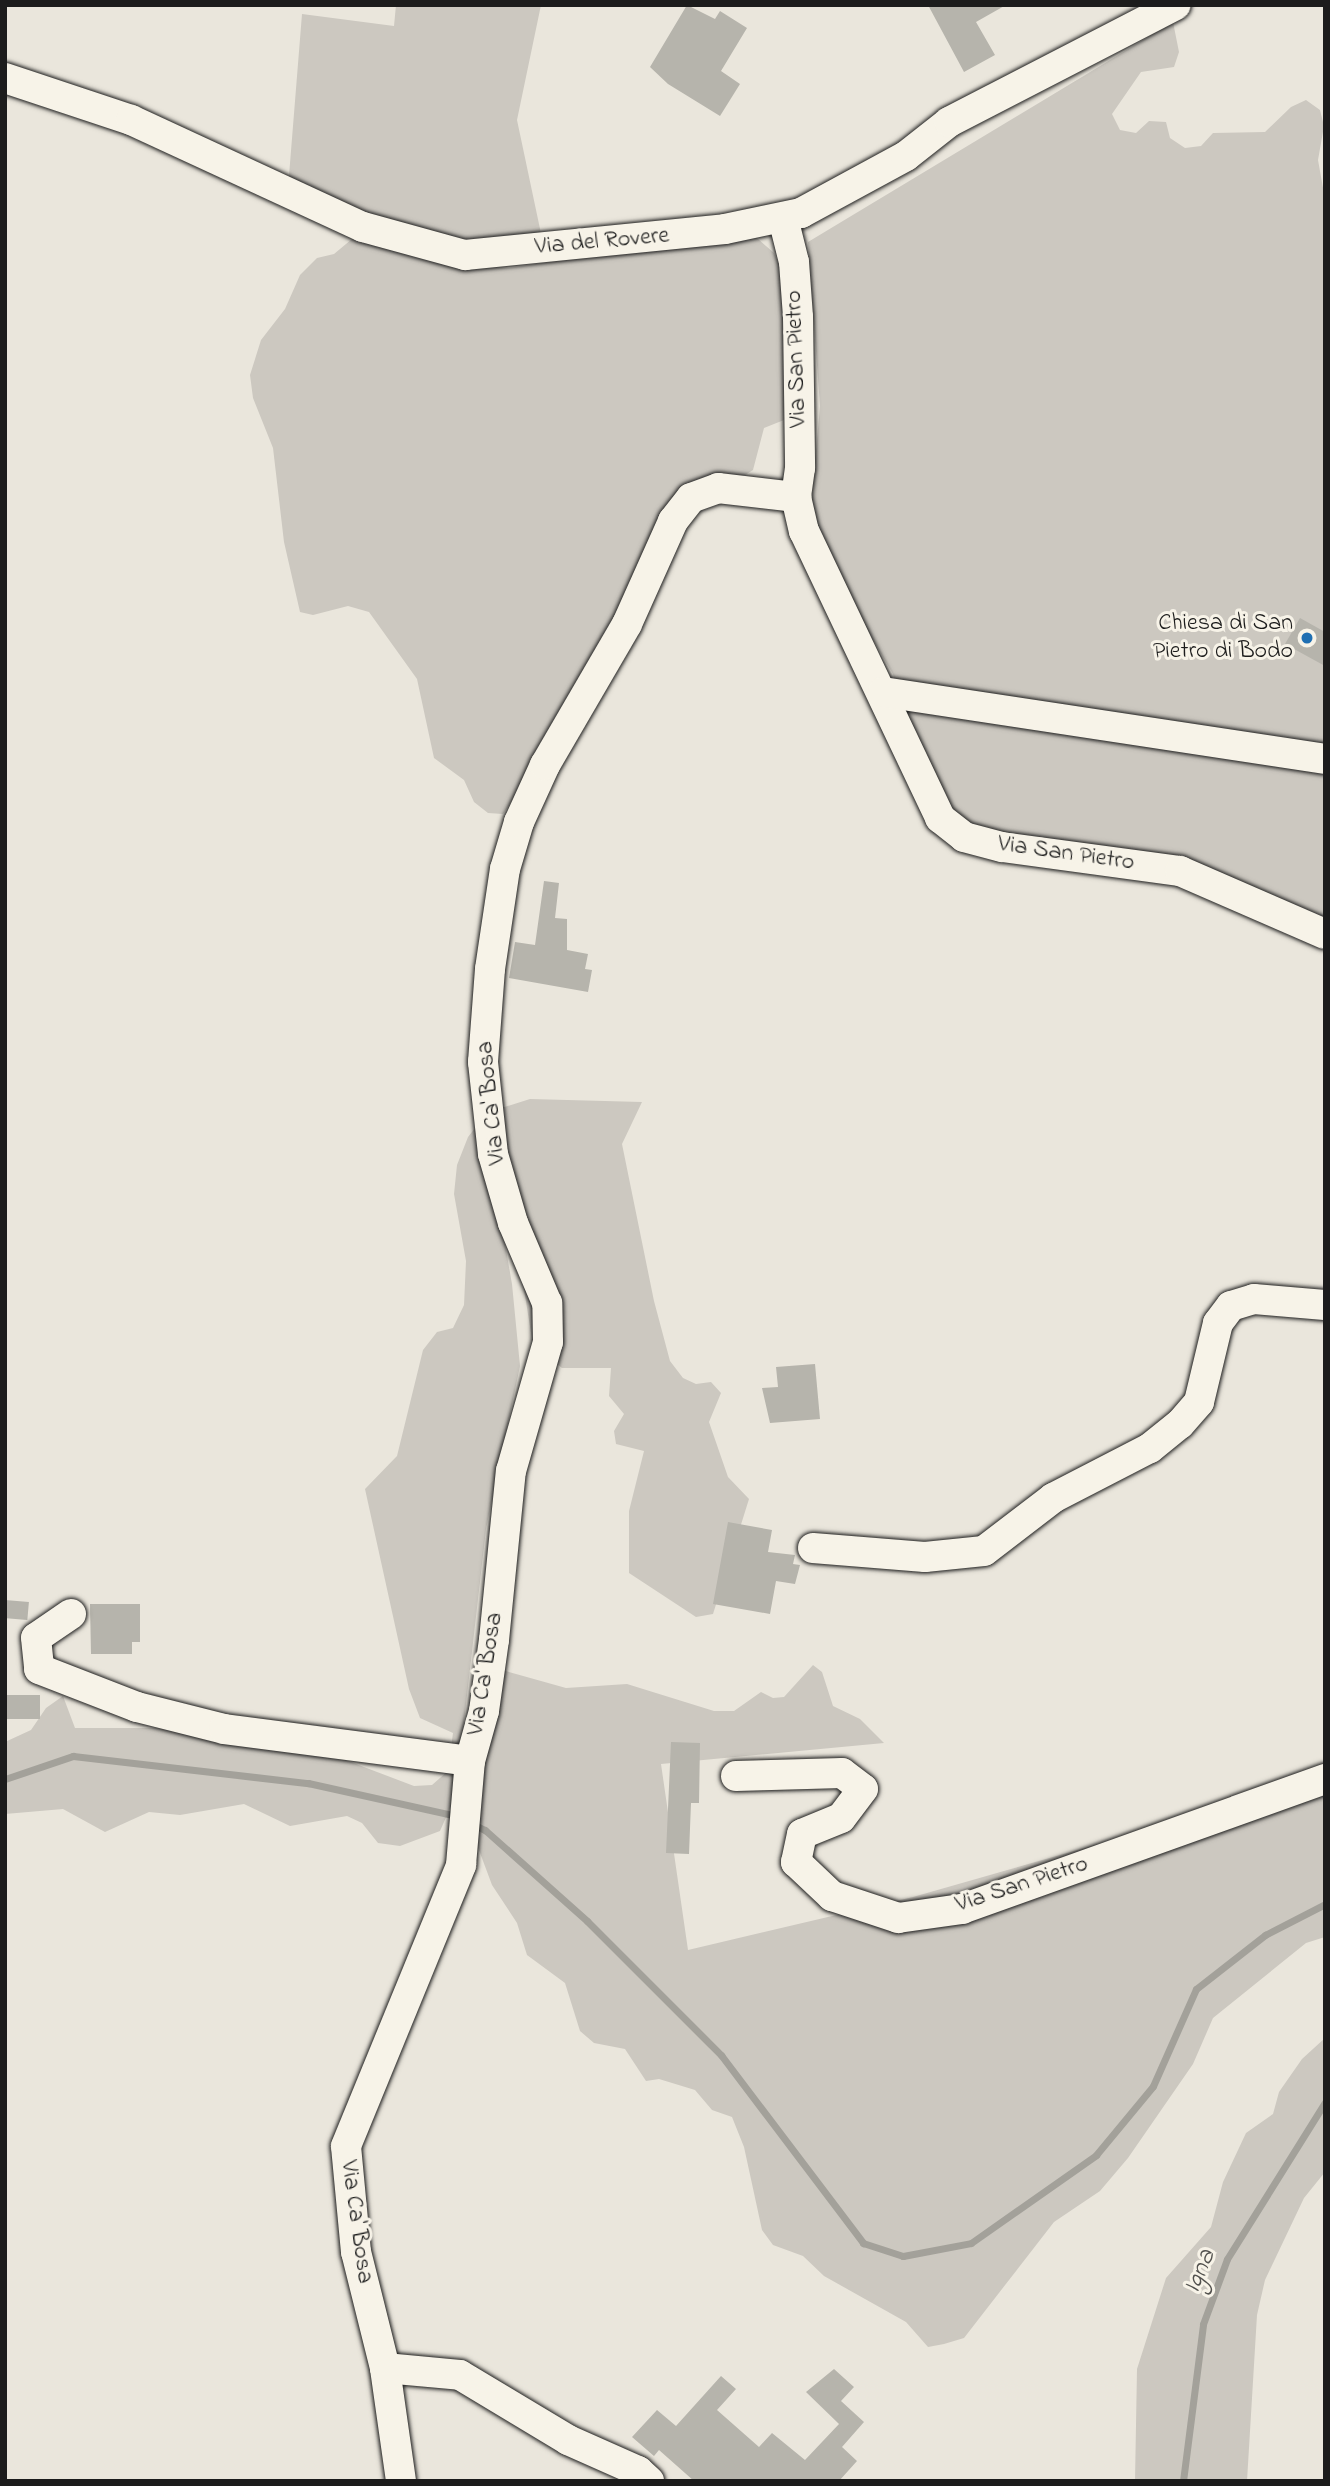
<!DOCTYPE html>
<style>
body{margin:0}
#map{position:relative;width:1330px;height:2486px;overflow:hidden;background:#eae6dc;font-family:"Indie Flower",sans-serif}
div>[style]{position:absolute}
.green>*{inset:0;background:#ccc8c0}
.stream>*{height:7px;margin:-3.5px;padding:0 3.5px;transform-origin:3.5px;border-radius:3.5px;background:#a3a19a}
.building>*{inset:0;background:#b6b4ac;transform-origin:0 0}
.roads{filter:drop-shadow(0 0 2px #1c1c1c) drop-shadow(0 0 2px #1c1c1c)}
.minor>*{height:30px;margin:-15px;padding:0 15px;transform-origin:15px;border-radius:15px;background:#f7f3e8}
.dots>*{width:19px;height:19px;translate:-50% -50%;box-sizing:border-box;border:4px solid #f7f3e8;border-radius:50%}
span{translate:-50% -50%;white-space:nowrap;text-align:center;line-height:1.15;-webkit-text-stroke:6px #f7f3e8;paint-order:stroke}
.street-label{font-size:24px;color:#1c1c1c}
.poi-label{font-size:24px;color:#1c1c1c}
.right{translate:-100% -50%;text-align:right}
.water-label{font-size:26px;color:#52514e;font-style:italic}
.frame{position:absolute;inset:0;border:7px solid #1c1c1c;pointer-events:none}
</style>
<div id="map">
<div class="green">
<i style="clip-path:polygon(396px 5px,541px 5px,517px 120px,543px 243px,441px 243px,288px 188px,302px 14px,394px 26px)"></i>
<i style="clip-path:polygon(1173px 22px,1179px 52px,1174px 67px,1141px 72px,1112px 114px,1120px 130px,1136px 133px,1149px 121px,1166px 122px,1170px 138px,1185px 148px,1201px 146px,1213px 133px,1265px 132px,1291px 107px,1306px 100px,1320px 110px,1324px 126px,1318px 160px,1325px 199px,1325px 930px,1171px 862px,984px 839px,936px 797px,901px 710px,893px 674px,847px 596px,811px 509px,820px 406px,808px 242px)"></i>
<i style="clip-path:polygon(750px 232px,774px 253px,788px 285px,799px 414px,764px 428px,753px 470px,737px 480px,711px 485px,635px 596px,526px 781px,503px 814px,488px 813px,474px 802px,464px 780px,434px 758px,417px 679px,369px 612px,348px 606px,313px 615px,300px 612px,284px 542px,273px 448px,253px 398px,250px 375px,261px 340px,285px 309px,300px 275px,317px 258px,334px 254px,352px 239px,438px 263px,509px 268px)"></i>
<i style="clip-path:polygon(530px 1099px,642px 1102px,622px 1144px,654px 1301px,670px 1361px,683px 1378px,696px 1384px,711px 1382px,721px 1393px,709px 1422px,728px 1477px,749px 1499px,713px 1614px,696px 1617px,629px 1573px,629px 1511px,644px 1451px,616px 1444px,614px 1431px,624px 1414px,609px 1396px,611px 1368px,562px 1368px,533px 1345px,495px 1110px)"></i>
<i style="clip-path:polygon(483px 1118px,512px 1284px,520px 1366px,486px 1529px,454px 1809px,451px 1806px,440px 1831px,400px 1846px,378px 1843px,362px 1823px,347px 1816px,290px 1826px,244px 1804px,180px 1815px,149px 1812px,105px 1832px,63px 1809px,5px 1814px,5px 1742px,31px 1730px,46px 1708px,63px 1696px,75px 1728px,156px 1728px,335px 1756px,414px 1786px,432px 1785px,448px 1771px,453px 1733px,420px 1718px,409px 1689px,365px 1489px,397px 1456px,423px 1350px,437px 1332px,453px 1328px,464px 1305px,466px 1261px,454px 1194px,457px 1165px,468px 1137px)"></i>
<i style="clip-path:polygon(813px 1665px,822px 1672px,833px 1706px,860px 1719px,884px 1743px,661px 1764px,688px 1950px,913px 1897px,1102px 1843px,1142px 1851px,1325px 1786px,1325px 1937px,1306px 1943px,1213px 2018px,1193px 2064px,1128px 2158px,1100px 2191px,1054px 2222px,964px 2338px,944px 2344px,928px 2347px,906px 2322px,824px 2276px,803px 2256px,773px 2245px,762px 2230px,744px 2147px,732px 2117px,712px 2110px,695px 2090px,659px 2079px,646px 2081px,625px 2049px,594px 2043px,580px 2031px,565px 1983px,527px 1955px,517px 1923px,492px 1885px,473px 1834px,495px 1668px,566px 1688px,627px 1684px,714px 1711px,734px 1711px,761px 1692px,773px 1698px,784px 1697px)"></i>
<i style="clip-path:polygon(1325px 2038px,1325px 2172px,1304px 2198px,1265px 2280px,1257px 2315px,1247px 2481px,1135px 2481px,1137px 2369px,1166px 2278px,1211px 2227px,1223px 2182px,1246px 2133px,1273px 2114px,1279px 2092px,1302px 2059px)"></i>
</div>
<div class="stream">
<i style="left:5px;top:1779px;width:72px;rotate:-18.7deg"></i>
<i style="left:73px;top:1756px;width:237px;rotate:6.6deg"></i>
<i style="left:308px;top:1783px;width:153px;rotate:12.5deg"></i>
<i style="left:471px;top:1823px;width:16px;rotate:27deg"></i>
<i style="left:485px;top:1830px;width:137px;rotate:41.7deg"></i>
<i style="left:587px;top:1921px;width:190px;rotate:45deg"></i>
<i style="left:721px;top:2055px;width:236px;rotate:52.9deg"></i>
<i style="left:863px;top:2243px;width:42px;rotate:18deg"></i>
<i style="left:903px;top:2256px;width:69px;rotate:-10.8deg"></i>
<i style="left:971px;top:2243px;width:153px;rotate:-35.1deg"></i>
<i style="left:1096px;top:2155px;width:89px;rotate:-50.4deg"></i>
<i style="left:1153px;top:2086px;width:106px;rotate:-66.1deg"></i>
<i style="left:1196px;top:1989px;width:88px;rotate:-38deg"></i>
<i style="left:1265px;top:1935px;width:68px;rotate:-27.3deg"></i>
<i style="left:1183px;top:2481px;width:158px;rotate:-82.7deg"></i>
<i style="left:1203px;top:2324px;width:69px;rotate:-69.7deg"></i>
<i style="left:1227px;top:2259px;width:185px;rotate:-58deg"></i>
</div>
<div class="building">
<i style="clip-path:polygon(687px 5px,715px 19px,720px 11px,747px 28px,721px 71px,740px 84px,720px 116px,668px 84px,650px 67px)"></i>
<i style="clip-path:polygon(928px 5px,1006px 5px,976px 22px,995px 55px,964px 72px)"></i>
<i style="clip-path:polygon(1300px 618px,1325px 632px,1325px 666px,1285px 644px)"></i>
<i style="clip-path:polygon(544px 881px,559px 883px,555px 918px,567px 919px,567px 950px,588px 954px,585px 969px,592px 970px,588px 992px,509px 978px,515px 942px,535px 945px)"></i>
<i style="clip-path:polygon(815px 1364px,820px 1419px,770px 1423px,762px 1388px,778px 1387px,776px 1367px)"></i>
<i style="clip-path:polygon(728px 1522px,772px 1530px,768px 1552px,795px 1555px,793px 1564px,800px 1565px,795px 1584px,776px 1581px,770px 1614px,713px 1604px)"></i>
<i style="left:5px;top:1600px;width:24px;height:18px;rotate:5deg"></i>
<i style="clip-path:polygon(90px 1604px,140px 1604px,140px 1642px,132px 1642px,132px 1654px,91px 1654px)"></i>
<i style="left:40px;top:1695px;width:24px;height:35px;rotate:90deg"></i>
<i style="clip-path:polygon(671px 1742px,700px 1743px,699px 1803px,691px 1803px,689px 1854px,666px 1853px)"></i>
<i style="clip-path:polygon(834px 2369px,854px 2387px,841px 2401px,864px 2422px,842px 2447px,857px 2461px,839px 2481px,694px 2481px,659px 2450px,654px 2456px,632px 2437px,657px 2410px,676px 2426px,721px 2376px,736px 2389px,717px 2410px,759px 2447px,772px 2433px,805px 2460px,839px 2424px,806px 2392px)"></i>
</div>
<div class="roads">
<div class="minor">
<i style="left:5px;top:78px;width:133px;rotate:18.4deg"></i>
<i style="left:131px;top:120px;width:255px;rotate:24.8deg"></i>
<i style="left:363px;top:227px;width:106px;rotate:15.4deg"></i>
<i style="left:465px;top:255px;width:261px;rotate:-5.7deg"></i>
<i style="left:725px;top:229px;width:78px;rotate:-11.9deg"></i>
<i style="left:801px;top:213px;width:119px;rotate:-28.5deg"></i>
<i style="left:906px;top:156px;width:55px;rotate:-38.3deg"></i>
<i style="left:949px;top:122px;width:255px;rotate:-27.3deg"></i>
<i style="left:783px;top:218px;width:45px;rotate:76deg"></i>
<i style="left:794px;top:262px;width:55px;rotate:85.8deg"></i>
<i style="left:798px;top:317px;width:151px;rotate:89.2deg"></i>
<i style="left:800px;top:468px;width:29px;rotate:98deg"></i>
<i style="left:796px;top:497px;width:35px;rotate:77deg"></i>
<i style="left:804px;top:531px;width:318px;rotate:64.6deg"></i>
<i style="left:940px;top:818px;width:31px;rotate:38deg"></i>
<i style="left:964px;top:837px;width:39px;rotate:15deg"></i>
<i style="left:1002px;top:847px;width:180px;rotate:7.7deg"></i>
<i style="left:1180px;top:871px;width:158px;rotate:23.5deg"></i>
<i style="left:883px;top:692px;width:447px;rotate:8.6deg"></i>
<i style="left:813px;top:1548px;width:112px;rotate:4.6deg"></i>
<i style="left:925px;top:1557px;width:59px;rotate:-5.8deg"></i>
<i style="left:984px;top:1551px;width:87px;rotate:-37.5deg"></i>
<i style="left:1053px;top:1498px;width:109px;rotate:-27.3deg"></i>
<i style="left:1150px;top:1448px;width:38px;rotate:-39deg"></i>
<i style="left:1180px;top:1424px;width:29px;rotate:-49deg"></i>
<i style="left:1199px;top:1402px;width:81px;rotate:-76.5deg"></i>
<i style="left:1218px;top:1323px;width:21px;rotate:-53deg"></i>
<i style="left:1231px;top:1306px;width:24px;rotate:-17deg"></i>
<i style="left:1254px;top:1299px;width:71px;rotate:4.8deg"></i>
<i style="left:71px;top:1614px;width:42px;rotate:145.6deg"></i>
<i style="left:36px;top:1638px;width:31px;rotate:84deg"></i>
<i style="left:39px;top:1669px;width:105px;rotate:21.2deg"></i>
<i style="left:137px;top:1707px;width:90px;rotate:14.2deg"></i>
<i style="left:224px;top:1729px;width:248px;rotate:7.4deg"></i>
<i style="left:736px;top:1776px;width:106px;rotate:-1.6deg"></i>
<i style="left:842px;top:1773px;width:26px;rotate:37deg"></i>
<i style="left:863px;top:1789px;width:36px;rotate:127deg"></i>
<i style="left:841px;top:1818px;width:42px;rotate:157.7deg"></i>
<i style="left:802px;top:1834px;width:29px;rotate:102deg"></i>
<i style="left:796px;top:1862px;width:50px;rotate:43.4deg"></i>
<i style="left:832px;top:1896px;width:70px;rotate:18.4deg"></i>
<i style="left:898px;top:1918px;width:65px;rotate:-8deg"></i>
<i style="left:962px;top:1909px;width:386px;rotate:-19.7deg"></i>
<i style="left:385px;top:2368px;width:75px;rotate:5.3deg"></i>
<i style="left:460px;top:2375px;width:126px;rotate:31deg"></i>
<i style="left:568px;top:2440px;width:77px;rotate:23.9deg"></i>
<i style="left:638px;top:2471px;width:15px;rotate:42deg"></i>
<i style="left:401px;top:2481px;width:114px;rotate:-98.1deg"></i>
<i style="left:385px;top:2368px;width:120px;rotate:-104deg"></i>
<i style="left:356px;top:2252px;width:106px;rotate:-95.4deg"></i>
<i style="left:346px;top:2146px;width:304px;rotate:-67.7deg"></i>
<i style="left:461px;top:1865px;width:104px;rotate:-85.1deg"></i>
<i style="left:470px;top:1761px;width:52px;rotate:-74.4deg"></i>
<i style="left:484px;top:1711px;width:72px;rotate:-82deg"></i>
<i style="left:494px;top:1640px;width:170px;rotate:-84.3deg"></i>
<i style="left:511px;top:1471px;width:134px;rotate:-74deg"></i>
<i style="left:548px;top:1342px;width:39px;rotate:-91deg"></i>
<i style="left:547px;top:1303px;width:87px;rotate:-113deg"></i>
<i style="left:513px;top:1223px;width:72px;rotate:-106.2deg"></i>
<i style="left:493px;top:1154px;width:93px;rotate:-96.2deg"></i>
<i style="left:483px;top:1062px;width:93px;rotate:-85.7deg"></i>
<i style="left:490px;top:969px;width:101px;rotate:-81.5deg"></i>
<i style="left:505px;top:869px;width:49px;rotate:-73.4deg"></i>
<i style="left:519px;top:822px;width:63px;rotate:-65.5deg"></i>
<i style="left:545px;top:765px;width:163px;rotate:-59.8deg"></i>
<i style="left:627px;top:624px;width:113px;rotate:-65.9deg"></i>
<i style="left:673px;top:521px;width:29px;rotate:-52deg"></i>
<i style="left:691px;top:498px;width:29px;rotate:-20deg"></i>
<i style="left:718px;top:488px;width:79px;rotate:6.6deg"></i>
</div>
</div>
<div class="dots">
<i style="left:1307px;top:638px;background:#1f6fb2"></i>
</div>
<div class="street-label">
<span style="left:602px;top:242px;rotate:-5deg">Via del Rovere</span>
<span style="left:797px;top:359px;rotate:-92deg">Via San Pietro</span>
<span style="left:1066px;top:854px;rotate:8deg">Via San Pietro</span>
<span style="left:492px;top:1103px;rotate:-96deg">Via Ca' Bosa</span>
<span style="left:486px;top:1674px;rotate:-81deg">Via Ca' Bosa</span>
<span style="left:1022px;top:1885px;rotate:-18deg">Via San Pietro</span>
<span style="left:356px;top:2222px;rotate:82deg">Via Ca' Bosa</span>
</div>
<div class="poi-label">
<span class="right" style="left:1293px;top:638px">Chiesa di San<br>Pietro di Bodo</span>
</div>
<div class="water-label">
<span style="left:1201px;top:2272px;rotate:-67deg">Igna</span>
</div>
<div class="frame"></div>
</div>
